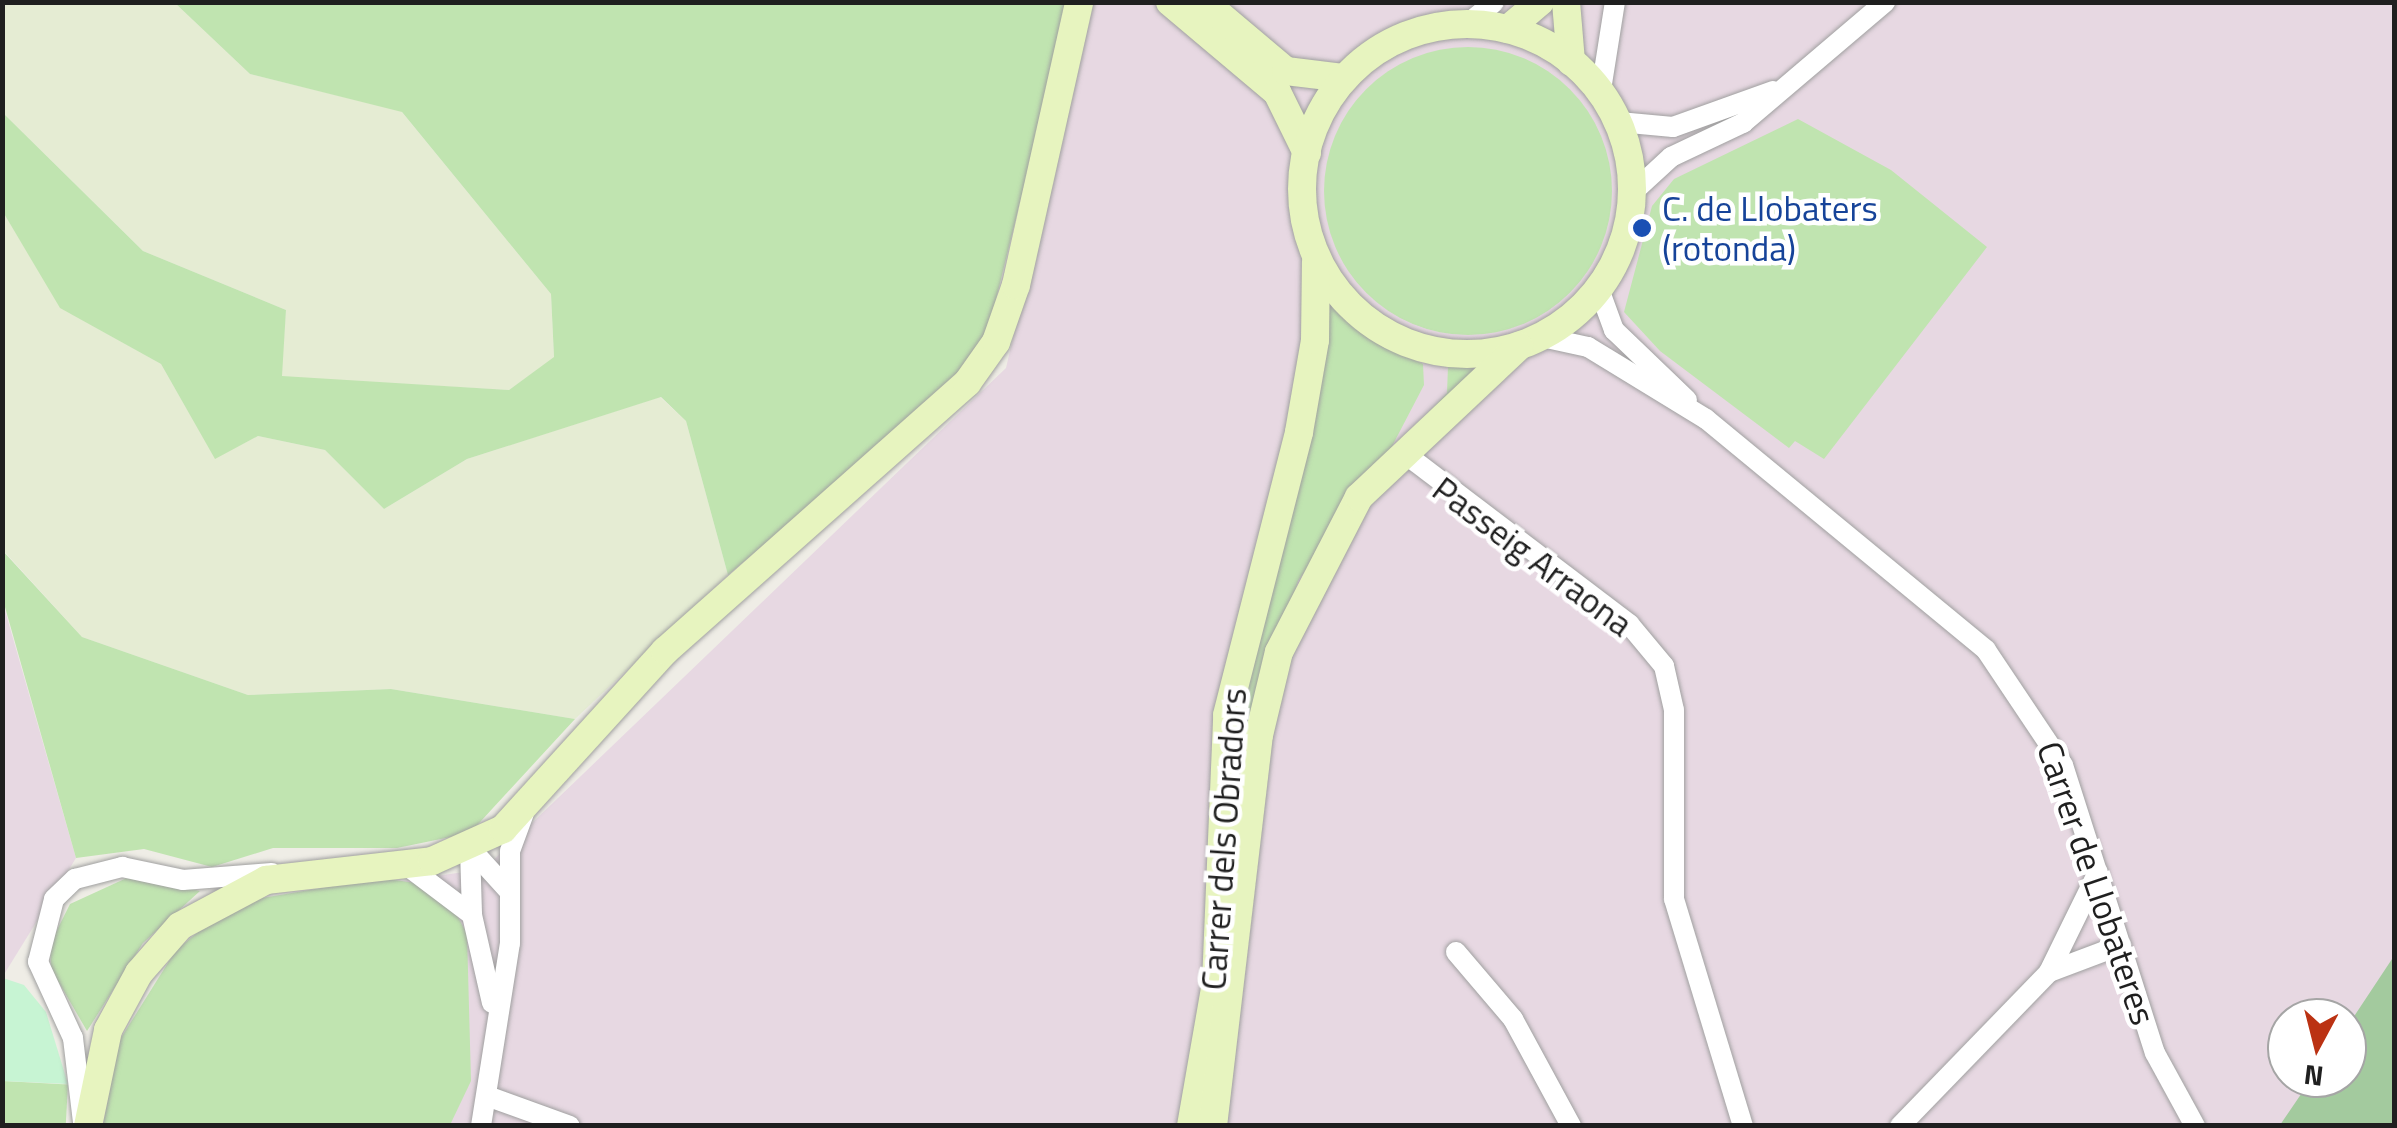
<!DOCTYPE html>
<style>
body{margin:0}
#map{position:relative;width:2397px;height:1128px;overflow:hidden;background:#efede6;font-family:"Titillium Web",sans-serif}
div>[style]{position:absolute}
.industrial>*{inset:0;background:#e7d8e2}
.farmland>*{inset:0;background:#e5ecd3}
.grass>*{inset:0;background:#c0e4b0;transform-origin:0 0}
.round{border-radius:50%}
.forest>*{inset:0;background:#a3ca9e}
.park>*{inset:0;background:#c7f4d3}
.roads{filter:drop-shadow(0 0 2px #a0a0a0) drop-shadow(0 0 2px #a0a0a0)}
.street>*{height:20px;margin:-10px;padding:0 10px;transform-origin:10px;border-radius:10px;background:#fff}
.secondary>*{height:28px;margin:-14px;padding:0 14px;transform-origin:14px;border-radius:14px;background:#e7f4bf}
.secondary>.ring{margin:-14px;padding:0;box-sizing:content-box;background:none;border:28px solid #e7f4bf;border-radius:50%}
.dots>*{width:28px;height:28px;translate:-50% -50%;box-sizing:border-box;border:5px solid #fff;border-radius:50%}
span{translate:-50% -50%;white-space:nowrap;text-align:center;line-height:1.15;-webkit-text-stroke:9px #fff;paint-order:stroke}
.transit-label{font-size:35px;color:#164399}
.left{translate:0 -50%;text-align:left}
.street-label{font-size:35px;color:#1f1f1f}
.frame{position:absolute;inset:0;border:5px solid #1f1f1f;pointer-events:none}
.north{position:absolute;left:2267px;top:998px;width:100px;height:100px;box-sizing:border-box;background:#fff;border:2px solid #a5a5a5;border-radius:50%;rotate:187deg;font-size:28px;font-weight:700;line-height:40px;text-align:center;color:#1f1f1f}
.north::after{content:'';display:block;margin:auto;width:35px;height:45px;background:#bb3213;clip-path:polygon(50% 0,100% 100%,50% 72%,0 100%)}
</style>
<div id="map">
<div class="industrial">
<i style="clip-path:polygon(1091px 3px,2394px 3px,2394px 962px,2347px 1030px,2347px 1018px,2287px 1018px,2287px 1078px,2314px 1078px,2281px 1125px,81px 1126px,227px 907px,484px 869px,1006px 368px)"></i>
<i style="clip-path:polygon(2px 600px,76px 858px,3px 976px,2px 976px)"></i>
</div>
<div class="farmland">
<i style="clip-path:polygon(2px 3px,175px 3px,250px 74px,401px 111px,551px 294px,554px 358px,509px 390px,281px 377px,286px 310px,143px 251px,3px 113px)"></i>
<i style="clip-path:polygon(3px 212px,61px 308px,161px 364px,215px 458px,258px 436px,325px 450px,384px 509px,467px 459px,660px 397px,686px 421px,728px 575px,575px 719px,391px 689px,248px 695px,82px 637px,3px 550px)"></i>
</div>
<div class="grass">
<i style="clip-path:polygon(175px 3px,1069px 3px,985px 344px,940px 397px,728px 575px,686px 421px,661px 397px,467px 459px,384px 509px,325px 450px,258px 436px,215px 459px,161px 364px,60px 308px,3px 212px,3px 113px,143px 251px,286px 310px,282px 376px,509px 390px,554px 357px,551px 294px,402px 112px,250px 74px)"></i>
<i class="round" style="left:1324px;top:47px;width:288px;height:288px"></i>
<i style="clip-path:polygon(1798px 119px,1891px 170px,1987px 247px,1824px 459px,1795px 441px,1789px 448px,1660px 351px,1624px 312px,1652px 206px,1674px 179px)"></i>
<i style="clip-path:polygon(1330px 300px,1373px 339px,1423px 364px,1424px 385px,1388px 454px,1298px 581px,1238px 793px,1238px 708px)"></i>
<i style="clip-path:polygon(1448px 366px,1480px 367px,1425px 416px,1447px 393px)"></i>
<i style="clip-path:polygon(2px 550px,82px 637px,248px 695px,391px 689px,575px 719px,470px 833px,397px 848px,273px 848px,212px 867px,144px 849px,76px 858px,3px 600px)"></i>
<i style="clip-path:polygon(131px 876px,200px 891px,143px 943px,87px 1031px,51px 969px,50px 944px,70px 904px)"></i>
<i style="clip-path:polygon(380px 878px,416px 883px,451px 904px,467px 934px,471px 1081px,450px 1125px,103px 1125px,119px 1041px,176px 950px,214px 919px,262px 898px)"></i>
<i style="left:3px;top:1081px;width:65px;height:44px;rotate:3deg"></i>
</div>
<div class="forest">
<i style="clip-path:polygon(2394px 956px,2394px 1125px,2280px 1125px,2312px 1078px,2347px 1078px,2347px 1027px)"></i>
</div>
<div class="park">
<i style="clip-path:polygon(3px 978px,24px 985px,46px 1012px,68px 1084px,3px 1081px)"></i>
</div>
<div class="roads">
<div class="street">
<i style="left:1466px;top:25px;width:36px;rotate:-39deg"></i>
<i style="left:1601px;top:90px;width:89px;rotate:-81deg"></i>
<i style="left:1619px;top:122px;width:54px;rotate:5.3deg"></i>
<i style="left:1673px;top:127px;width:106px;rotate:-19.8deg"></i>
<i style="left:1632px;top:193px;width:53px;rotate:-42.7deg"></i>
<i style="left:1671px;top:157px;width:80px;rotate:-25.3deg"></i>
<i style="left:1743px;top:123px;width:187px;rotate:-40.4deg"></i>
<i style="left:1599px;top:289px;width:44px;rotate:69.9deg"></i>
<i style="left:1614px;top:330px;width:101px;rotate:43.8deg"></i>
<i style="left:1542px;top:337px;width:47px;rotate:12.3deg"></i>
<i style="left:1588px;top:347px;width:138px;rotate:31.4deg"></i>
<i style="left:1706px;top:419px;width:363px;rotate:39.5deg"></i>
<i style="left:1986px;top:650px;width:138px;rotate:56.2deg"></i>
<i style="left:2063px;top:765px;width:302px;rotate:72.3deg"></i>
<i style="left:2155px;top:1053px;width:83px;rotate:61.3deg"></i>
<i style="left:1404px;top:453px;width:283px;rotate:37.2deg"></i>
<i style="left:1629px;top:624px;width:55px;rotate:50.2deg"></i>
<i style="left:1664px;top:666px;width:45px;rotate:77.2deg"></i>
<i style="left:1674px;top:710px;width:189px;rotate:90deg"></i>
<i style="left:1674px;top:899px;width:237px;rotate:73.1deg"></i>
<i style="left:406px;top:865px;width:83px;rotate:37.1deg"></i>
<i style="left:472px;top:915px;width:90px;rotate:77.2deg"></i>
<i style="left:472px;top:913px;width:65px;rotate:-91.8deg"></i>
<i style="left:470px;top:848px;width:55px;rotate:47.9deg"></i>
<i style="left:1456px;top:952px;width:88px;rotate:49.6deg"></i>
<i style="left:1513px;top:1019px;width:122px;rotate:61.5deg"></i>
<i style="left:2049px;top:972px;width:111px;rotate:-63.9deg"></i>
<i style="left:487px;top:1096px;width:88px;rotate:19.9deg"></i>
<i style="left:83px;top:1122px;width:85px;rotate:-96.8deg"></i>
<i style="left:73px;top:1038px;width:84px;rotate:-114.7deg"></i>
<i style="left:38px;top:962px;width:65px;rotate:-75.7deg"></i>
<i style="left:54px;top:899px;width:29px;rotate:-44deg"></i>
<i style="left:75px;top:879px;width:49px;rotate:-14.3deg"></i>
<i style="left:122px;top:867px;width:62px;rotate:12deg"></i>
<i style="left:183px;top:880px;width:89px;rotate:-4.5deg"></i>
<i style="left:481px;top:1126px;width:185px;rotate:-81deg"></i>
<i style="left:510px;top:943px;width:92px;rotate:-90deg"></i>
<i style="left:510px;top:851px;width:40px;rotate:-69.8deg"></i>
<i style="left:1900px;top:1126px;width:214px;rotate:-45.9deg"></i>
<i style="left:2049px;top:972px;width:77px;rotate:-20.6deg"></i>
</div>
<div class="secondary">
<i style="left:1170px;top:2px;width:140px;rotate:40.1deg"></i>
<i style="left:1277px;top:92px;width:68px;rotate:63.8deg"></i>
<i style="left:1204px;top:2px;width:107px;rotate:40.1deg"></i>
<i style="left:1286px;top:71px;width:57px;rotate:7deg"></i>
<i style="left:1566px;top:2px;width:60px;rotate:85.2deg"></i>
<i class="ring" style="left:1302px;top:24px;width:302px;height:302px"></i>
<i style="left:1508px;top:29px;width:42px;rotate:-40.2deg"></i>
<i style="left:88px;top:1126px;width:98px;rotate:-78.2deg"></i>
<i style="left:108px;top:1030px;width:65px;rotate:-61.5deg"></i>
<i style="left:139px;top:973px;width:62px;rotate:-48.9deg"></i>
<i style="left:180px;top:926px;width:98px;rotate:-28.1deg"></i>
<i style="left:266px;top:880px;width:167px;rotate:-6.5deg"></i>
<i style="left:432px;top:861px;width:78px;rotate:-24.3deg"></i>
<i style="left:503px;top:829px;width:241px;rotate:-47.7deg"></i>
<i style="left:665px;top:651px;width:404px;rotate:-41.6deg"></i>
<i style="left:967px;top:383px;width:50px;rotate:-54.7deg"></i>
<i style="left:996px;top:342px;width:60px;rotate:-70.7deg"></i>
<i style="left:1016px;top:285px;width:290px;rotate:-77.4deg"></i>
<i style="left:1191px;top:1126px;width:145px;rotate:-80.1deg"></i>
<i style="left:1216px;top:983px;width:268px;rotate:-87.6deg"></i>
<i style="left:1227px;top:715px;width:292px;rotate:-75.7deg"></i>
<i style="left:1299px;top:432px;width:93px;rotate:-80.1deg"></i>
<i style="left:1315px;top:340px;width:78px;rotate:-89.3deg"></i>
<i style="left:1213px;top:1126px;width:394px;rotate:-83.3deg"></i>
<i style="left:1259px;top:735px;width:85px;rotate:-76.5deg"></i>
<i style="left:1279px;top:652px;width:174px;rotate:-62.7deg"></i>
<i style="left:1359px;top:497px;width:220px;rotate:-43.3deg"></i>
</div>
</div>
<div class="dots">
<i style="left:1642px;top:228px;background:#1a4fb4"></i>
</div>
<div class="transit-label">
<span class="left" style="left:1662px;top:228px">C. de Llobaters<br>(rotonda)</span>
</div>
<div class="street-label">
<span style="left:1533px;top:556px;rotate:37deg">Passeig Arraona</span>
<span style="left:1223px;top:839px;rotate:-86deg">Carrer dels Obradors</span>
<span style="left:2097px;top:883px;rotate:71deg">Carrer de Llobateres</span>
</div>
<div class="frame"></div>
<div class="north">N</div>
</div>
